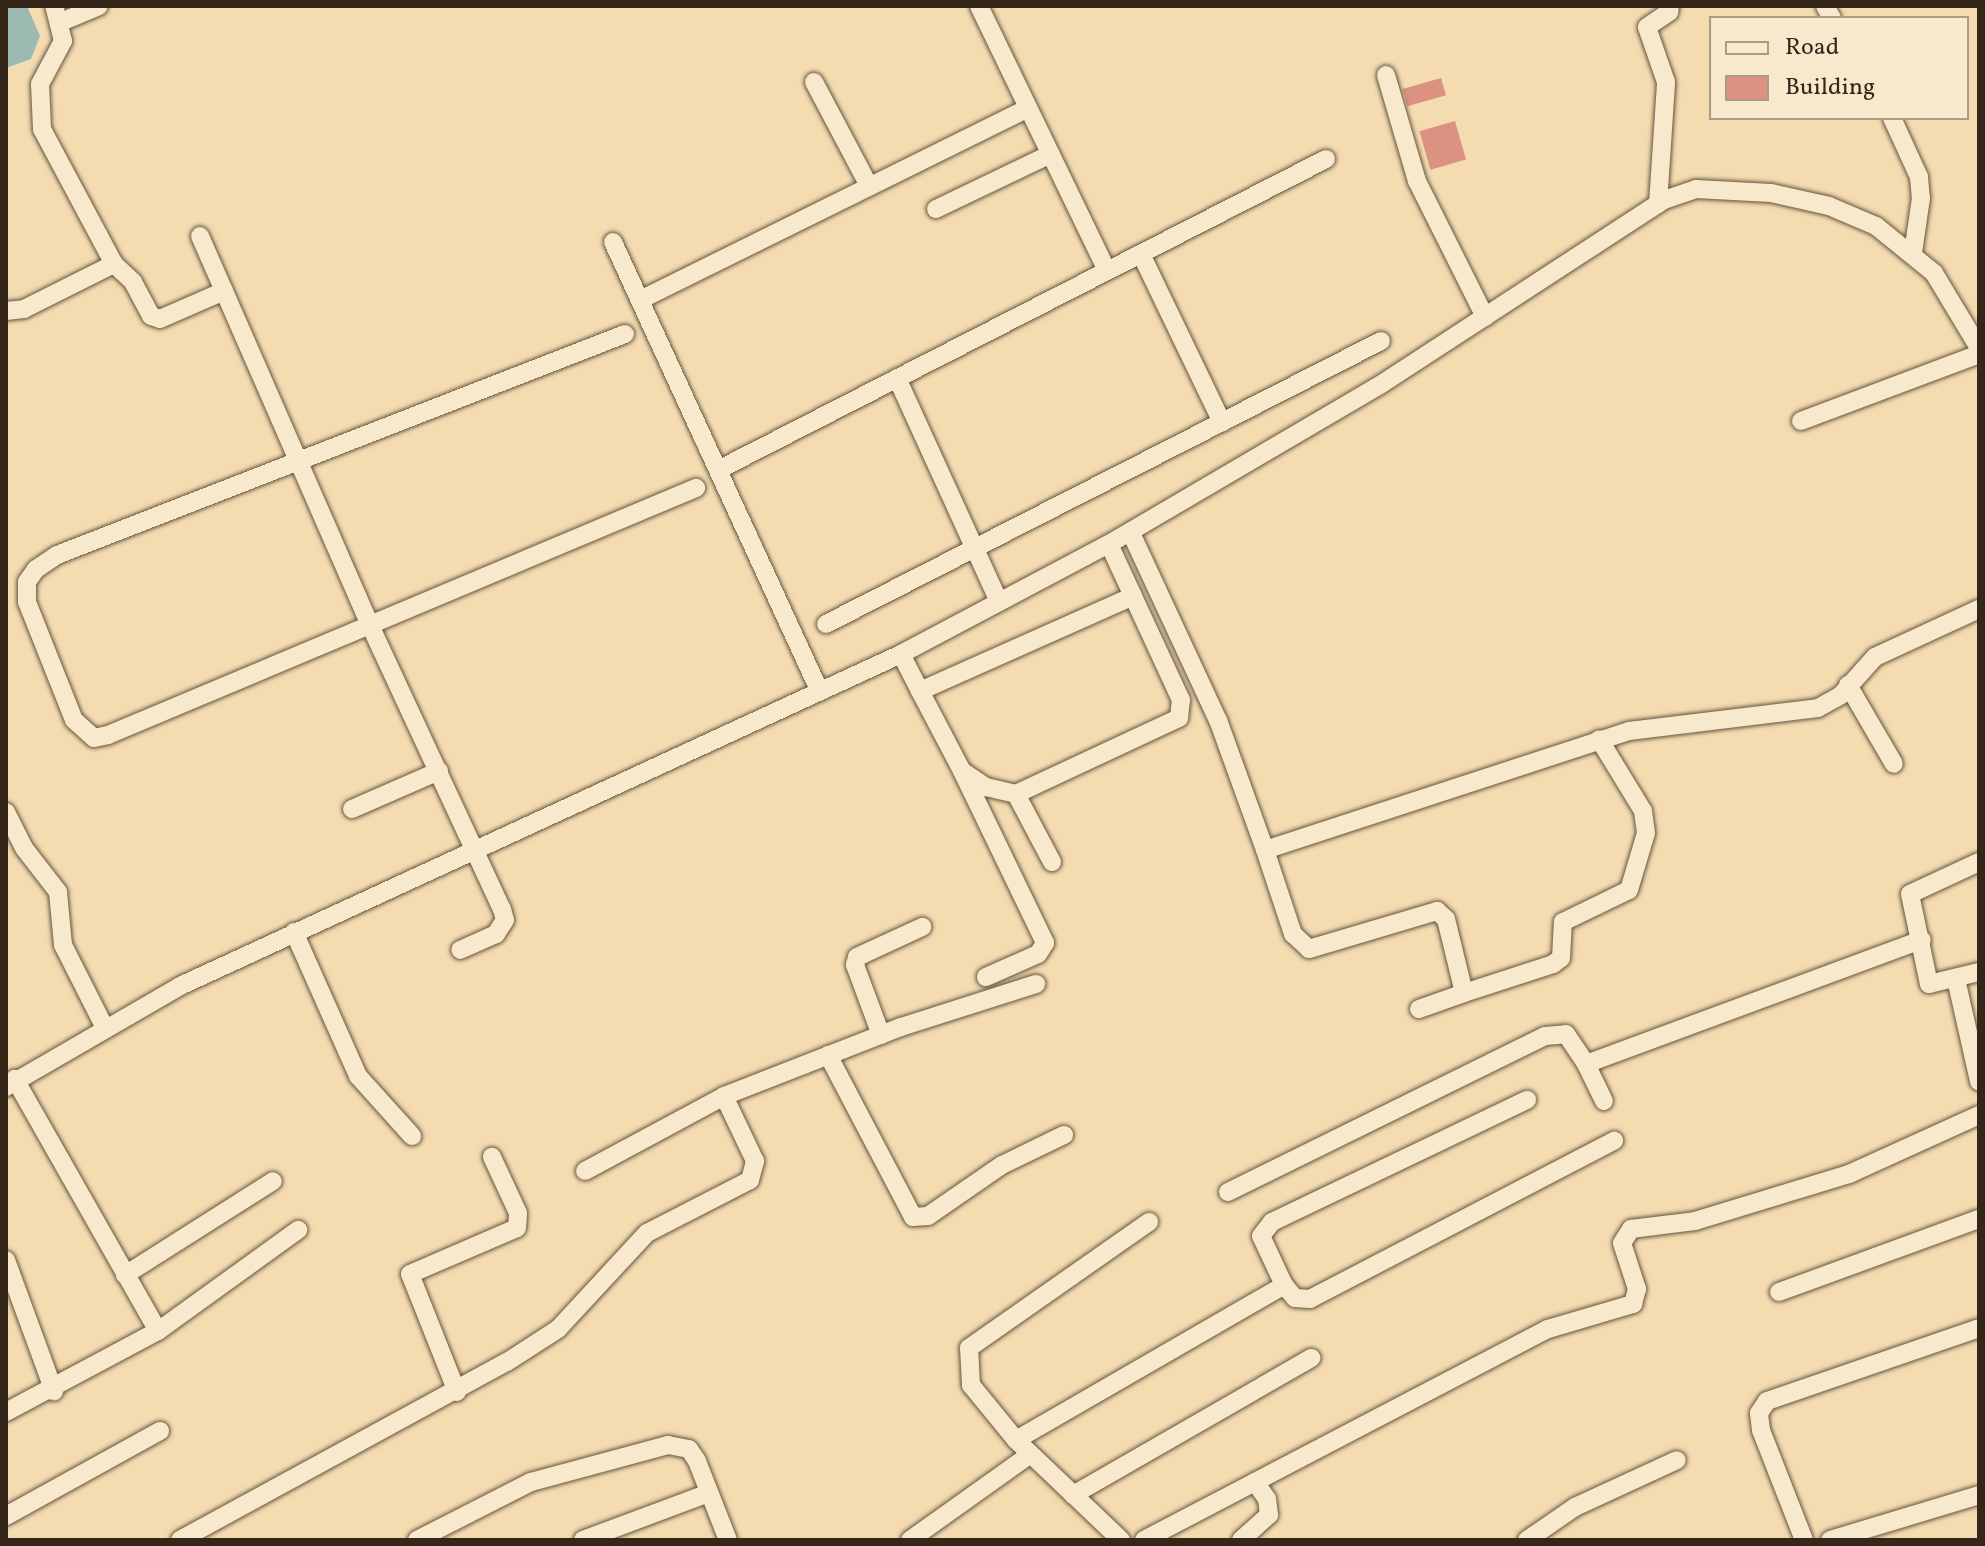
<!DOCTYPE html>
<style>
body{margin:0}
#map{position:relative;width:1985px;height:1546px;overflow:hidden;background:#f5dcb0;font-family:Vollkorn,serif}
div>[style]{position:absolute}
.water>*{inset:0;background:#9dbab2}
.building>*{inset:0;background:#dc9281;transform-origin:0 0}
.roads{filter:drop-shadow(0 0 2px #645440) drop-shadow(0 0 2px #645440)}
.minor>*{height:18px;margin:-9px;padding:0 9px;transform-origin:9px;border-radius:9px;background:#f8e8cc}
span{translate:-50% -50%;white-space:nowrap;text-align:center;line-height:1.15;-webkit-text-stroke:8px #f8e8cc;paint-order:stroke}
.frame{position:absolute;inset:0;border:8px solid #34271a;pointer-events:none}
.legend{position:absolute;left:1709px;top:16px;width:260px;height:104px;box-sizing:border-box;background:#f8e8cc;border:2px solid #aa9b85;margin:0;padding:10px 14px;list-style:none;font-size:24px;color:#34271a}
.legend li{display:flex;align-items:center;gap:16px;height:40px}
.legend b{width:40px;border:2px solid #aa9b85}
</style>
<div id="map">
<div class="water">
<i style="clip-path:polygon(6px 6px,27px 6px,40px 36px,31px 59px,6px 68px)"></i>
</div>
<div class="building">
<i style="left:1441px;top:78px;width:18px;height:40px;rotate:74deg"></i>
<i style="left:1455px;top:121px;width:40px;height:37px;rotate:74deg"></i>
</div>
<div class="roads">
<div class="minor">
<i style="left:979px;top:6px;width:294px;rotate:64.2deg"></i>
<i style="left:1825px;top:6px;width:14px;rotate:60deg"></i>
<i style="left:61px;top:22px;width:41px;rotate:-22.8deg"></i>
<i style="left:1386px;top:75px;width:110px;rotate:73.7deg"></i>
<i style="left:1417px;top:181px;width:152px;rotate:63.4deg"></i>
<i style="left:814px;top:82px;width:118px;rotate:62.1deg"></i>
<i style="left:1892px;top:118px;width:65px;rotate:65.4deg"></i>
<i style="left:1919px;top:177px;width:21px;rotate:85deg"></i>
<i style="left:1921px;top:198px;width:56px;rotate:98.3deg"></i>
<i style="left:1658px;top:204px;width:122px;rotate:-86.2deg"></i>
<i style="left:1666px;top:82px;width:58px;rotate:-109.1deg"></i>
<i style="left:1647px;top:27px;width:27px;rotate:-34deg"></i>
<i style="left:1669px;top:12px;width:6px;rotate:-81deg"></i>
<i style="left:936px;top:209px;width:127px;rotate:-25.6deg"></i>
<i style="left:200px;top:236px;width:422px;rotate:66.4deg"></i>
<i style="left:369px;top:623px;width:315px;rotate:65.1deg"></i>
<i style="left:502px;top:909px;width:11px;rotate:75deg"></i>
<i style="left:505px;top:920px;width:17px;rotate:123deg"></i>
<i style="left:496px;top:934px;width:39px;rotate:156deg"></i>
<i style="left:613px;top:242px;width:495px;rotate:65.3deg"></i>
<i style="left:1141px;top:254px;width:187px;rotate:64.3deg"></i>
<i style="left:114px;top:264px;width:26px;rotate:43deg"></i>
<i style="left:133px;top:282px;width:38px;rotate:62deg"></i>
<i style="left:151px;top:316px;width:9px;rotate:18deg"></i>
<i style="left:160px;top:319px;width:70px;rotate:-23.6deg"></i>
<i style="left:640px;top:300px;width:433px;rotate:-26.3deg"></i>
<i style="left:6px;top:311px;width:18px;rotate:-6deg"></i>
<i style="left:24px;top:309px;width:101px;rotate:-26.6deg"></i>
<i style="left:114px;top:264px;width:153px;rotate:-118.1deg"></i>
<i style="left:42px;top:129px;width:45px;rotate:-92.5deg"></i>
<i style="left:40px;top:84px;width:49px;rotate:-61.9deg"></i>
<i style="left:63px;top:41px;width:36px;rotate:-104deg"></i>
<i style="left:625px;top:334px;width:609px;rotate:158.74deg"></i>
<i style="left:57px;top:555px;width:25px;rotate:146deg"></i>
<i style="left:36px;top:569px;width:16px;rotate:125deg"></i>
<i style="left:27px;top:582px;width:20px;rotate:90deg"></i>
<i style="left:27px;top:602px;width:127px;rotate:68.3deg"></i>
<i style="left:74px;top:720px;width:27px;rotate:42deg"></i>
<i style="left:94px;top:738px;width:14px;rotate:-12deg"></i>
<i style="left:108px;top:735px;width:638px;rotate:-22.79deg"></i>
<i style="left:897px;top:378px;width:246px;rotate:65.5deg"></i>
<i style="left:1801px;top:421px;width:190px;rotate:-20.6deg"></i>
<i style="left:718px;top:470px;width:683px;rotate:-27.09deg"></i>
<i style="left:1131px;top:533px;width:206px;rotate:65.1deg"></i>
<i style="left:1218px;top:720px;width:138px;rotate:70.1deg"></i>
<i style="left:1265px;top:850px;width:383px;rotate:-18.1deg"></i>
<i style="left:1629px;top:731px;width:190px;rotate:-6.9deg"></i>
<i style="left:1818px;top:708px;width:26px;rotate:-29deg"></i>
<i style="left:1841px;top:695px;width:51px;rotate:-48.2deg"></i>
<i style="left:1875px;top:657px;width:115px;rotate:-24.8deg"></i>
<i style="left:826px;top:624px;width:623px;rotate:-27.02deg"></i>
<i style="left:901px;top:654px;width:42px;rotate:62.8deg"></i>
<i style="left:920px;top:691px;width:233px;rotate:-24deg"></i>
<i style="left:1133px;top:596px;width:57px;rotate:-114.8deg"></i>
<i style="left:1848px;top:685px;width:91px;rotate:59.8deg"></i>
<i style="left:920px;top:691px;width:90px;rotate:62.3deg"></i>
<i style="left:962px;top:771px;width:29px;rotate:34deg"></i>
<i style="left:986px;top:787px;width:31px;rotate:13deg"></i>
<i style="left:1016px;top:794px;width:77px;rotate:62.1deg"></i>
<i style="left:962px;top:771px;width:191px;rotate:64.2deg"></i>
<i style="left:1045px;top:943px;width:13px;rotate:122deg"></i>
<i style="left:1038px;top:954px;width:57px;rotate:156.1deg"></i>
<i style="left:1016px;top:794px;width:180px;rotate:-25deg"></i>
<i style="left:1179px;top:718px;width:18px;rotate:-84deg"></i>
<i style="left:1181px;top:700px;width:115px;rotate:-114.8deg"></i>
<i style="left:352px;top:809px;width:95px;rotate:-23.6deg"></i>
<i style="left:6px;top:812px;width:40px;rotate:63.4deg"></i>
<i style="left:24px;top:848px;width:56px;rotate:52.3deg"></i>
<i style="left:58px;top:892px;width:53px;rotate:84.6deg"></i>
<i style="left:63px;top:945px;width:93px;rotate:63.2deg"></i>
<i style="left:1265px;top:850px;width:89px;rotate:71.6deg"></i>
<i style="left:1293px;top:934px;width:22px;rotate:43deg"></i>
<i style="left:1309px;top:949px;width:134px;rotate:-16.5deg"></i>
<i style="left:1437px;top:911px;width:12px;rotate:42deg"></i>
<i style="left:1446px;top:919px;width:76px;rotate:76.3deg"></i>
<i style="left:1464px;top:993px;width:94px;rotate:-18deg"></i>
<i style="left:1553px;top:964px;width:10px;rotate:-37deg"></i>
<i style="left:1561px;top:958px;width:36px;rotate:-87deg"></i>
<i style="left:1563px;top:922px;width:73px;rotate:-25.9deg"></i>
<i style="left:1629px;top:890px;width:59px;rotate:-73.4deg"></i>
<i style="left:1646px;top:833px;width:22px;rotate:-98deg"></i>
<i style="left:1643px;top:811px;width:84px;rotate:-121.4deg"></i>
<i style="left:1979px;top:862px;width:76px;rotate:155.1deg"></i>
<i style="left:1910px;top:894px;width:92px;rotate:78.1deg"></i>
<i style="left:1929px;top:984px;width:51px;rotate:-13.5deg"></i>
<i style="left:294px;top:932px;width:158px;rotate:66deg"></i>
<i style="left:358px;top:1076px;width:81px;rotate:48deg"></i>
<i style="left:1956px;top:979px;width:105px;rotate:77.3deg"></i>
<i style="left:1419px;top:1009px;width:48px;rotate:-19.6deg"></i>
<i style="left:881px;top:1035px;width:75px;rotate:-110.4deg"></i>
<i style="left:855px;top:965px;width:8px;rotate:-76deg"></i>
<i style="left:857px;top:957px;width:72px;rotate:-24.8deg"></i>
<i style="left:828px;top:1055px;width:183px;rotate:62.3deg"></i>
<i style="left:913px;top:1217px;width:15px;rotate:-4deg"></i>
<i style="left:928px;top:1216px;width:90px;rotate:-34.6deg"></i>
<i style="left:1002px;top:1165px;width:69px;rotate:-25.8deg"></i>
<i style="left:1586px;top:1064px;width:41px;rotate:64.1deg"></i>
<i style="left:6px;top:1087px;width:201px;rotate:-30.1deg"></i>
<i style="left:180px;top:986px;width:794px;rotate:-24.72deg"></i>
<i style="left:901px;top:654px;width:235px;rotate:-27.9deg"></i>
<i style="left:1109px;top:544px;width:314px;rotate:-30.4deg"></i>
<i style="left:1380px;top:385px;width:339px;rotate:-33.1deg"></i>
<i style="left:1664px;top:200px;width:34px;rotate:-19deg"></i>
<i style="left:1696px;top:189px;width:75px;rotate:3.1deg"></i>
<i style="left:1771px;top:193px;width:59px;rotate:12.6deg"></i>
<i style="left:1829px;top:206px;width:51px;rotate:23.1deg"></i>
<i style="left:1876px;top:226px;width:75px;rotate:39deg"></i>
<i style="left:1934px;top:273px;width:87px;rotate:59deg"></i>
<i style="left:585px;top:1171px;width:158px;rotate:-28.3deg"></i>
<i style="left:1228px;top:1192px;width:353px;rotate:-26.2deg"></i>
<i style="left:1545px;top:1036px;width:21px;rotate:-5deg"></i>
<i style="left:1566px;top:1034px;width:36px;rotate:56deg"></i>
<i style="left:1586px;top:1064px;width:358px;rotate:-20.3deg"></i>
<i style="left:6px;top:1260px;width:140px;rotate:69.9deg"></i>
<i style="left:125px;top:1275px;width:175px;rotate:-32.4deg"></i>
<i style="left:1284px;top:1285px;width:17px;rotate:50deg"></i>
<i style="left:1295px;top:1298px;width:15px;rotate:4deg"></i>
<i style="left:1310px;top:1299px;width:343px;rotate:-27.5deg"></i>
<i style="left:1779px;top:1292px;width:213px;rotate:-20.1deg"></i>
<i style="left:158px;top:1331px;width:173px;rotate:-35.8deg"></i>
<i style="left:457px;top:1392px;width:127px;rotate:-111.7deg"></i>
<i style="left:410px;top:1274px;width:116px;rotate:-23.3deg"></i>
<i style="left:517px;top:1228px;width:15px;rotate:-86deg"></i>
<i style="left:518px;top:1213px;width:62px;rotate:-114.9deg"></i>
<i style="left:6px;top:1412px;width:172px;rotate:-28.1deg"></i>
<i style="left:158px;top:1331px;width:290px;rotate:-119.6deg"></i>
<i style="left:1016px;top:1440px;width:71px;rotate:-129.3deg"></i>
<i style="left:971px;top:1385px;width:37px;rotate:-93deg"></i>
<i style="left:969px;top:1348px;width:220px;rotate:-35deg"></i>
<i style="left:1073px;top:1495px;width:275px;rotate:-29.9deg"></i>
<i style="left:6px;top:1516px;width:176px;rotate:-28.9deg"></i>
<i style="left:180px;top:1540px;width:372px;rotate:-28.6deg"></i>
<i style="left:507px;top:1362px;width:61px;rotate:-32.9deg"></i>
<i style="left:558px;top:1329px;width:131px;rotate:-47.2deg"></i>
<i style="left:647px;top:1233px;width:116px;rotate:-27.2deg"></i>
<i style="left:750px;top:1180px;width:20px;rotate:-75deg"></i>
<i style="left:755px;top:1161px;width:72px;rotate:-115.5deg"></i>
<i style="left:724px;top:1096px;width:190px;rotate:-21.3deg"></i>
<i style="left:901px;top:1027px;width:142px;rotate:-17.7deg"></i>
<i style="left:417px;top:1540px;width:128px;rotate:-27deg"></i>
<i style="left:531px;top:1482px;width:142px;rotate:-15.1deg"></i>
<i style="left:668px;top:1445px;width:21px;rotate:11deg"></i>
<i style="left:689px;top:1449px;width:14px;rotate:56deg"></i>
<i style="left:697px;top:1461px;width:85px;rotate:68.6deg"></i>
<i style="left:583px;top:1540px;width:134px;rotate:-20.5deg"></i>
<i style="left:910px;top:1540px;width:146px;rotate:-35.5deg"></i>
<i style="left:1121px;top:1540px;width:145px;rotate:-136.4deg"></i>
<i style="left:1016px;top:1440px;width:310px;rotate:-30deg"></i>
<i style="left:1284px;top:1285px;width:54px;rotate:-115.1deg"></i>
<i style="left:1261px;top:1236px;width:18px;rotate:-52deg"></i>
<i style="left:1272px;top:1222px;width:283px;rotate:-25.6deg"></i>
<i style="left:1144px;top:1540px;width:456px;rotate:-27.6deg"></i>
<i style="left:1548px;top:1329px;width:89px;rotate:-16.4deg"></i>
<i style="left:1633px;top:1304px;width:16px;rotate:-75deg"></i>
<i style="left:1637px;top:1289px;width:48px;rotate:-108.1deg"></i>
<i style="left:1622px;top:1243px;width:17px;rotate:-57deg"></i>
<i style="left:1631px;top:1229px;width:64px;rotate:-7.1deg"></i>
<i style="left:1695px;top:1221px;width:161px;rotate:-17deg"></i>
<i style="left:1849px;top:1174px;width:143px;rotate:-24.4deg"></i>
<i style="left:1241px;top:1540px;width:38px;rotate:-42deg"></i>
<i style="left:1269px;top:1515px;width:16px;rotate:-97deg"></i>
<i style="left:1267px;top:1499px;width:21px;rotate:-125deg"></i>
<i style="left:1527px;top:1540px;width:58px;rotate:-34.5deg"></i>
<i style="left:1575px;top:1507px;width:112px;rotate:-24.7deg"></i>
<i style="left:1804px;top:1540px;width:118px;rotate:-111.4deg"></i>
<i style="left:1761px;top:1430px;width:17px;rotate:-97deg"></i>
<i style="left:1759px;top:1413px;width:14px;rotate:-56deg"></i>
<i style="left:1767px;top:1401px;width:224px;rotate:-19deg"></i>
<i style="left:1830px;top:1540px;width:156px;rotate:-16.8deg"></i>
</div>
</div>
<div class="frame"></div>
<ul class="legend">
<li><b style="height:10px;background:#f8e8cc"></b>Road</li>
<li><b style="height:22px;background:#dc9281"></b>Building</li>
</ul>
</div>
